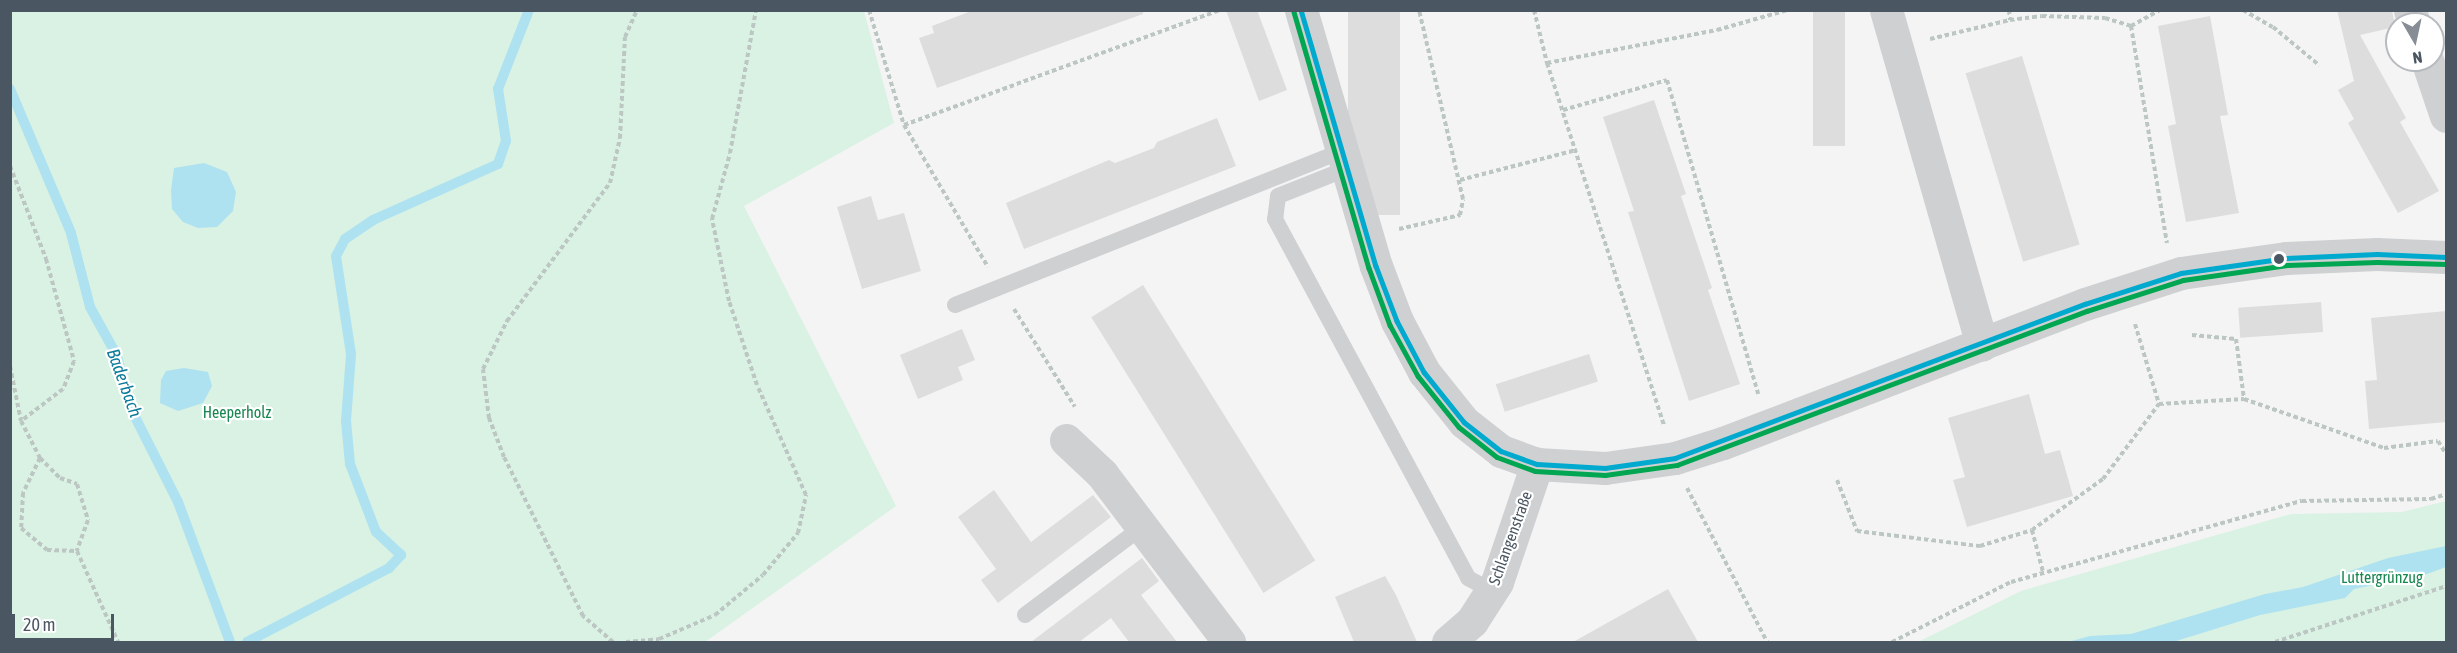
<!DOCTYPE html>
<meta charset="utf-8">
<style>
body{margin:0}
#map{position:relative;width:2457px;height:653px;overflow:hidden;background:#f4f4f4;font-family:"Asap Condensed",sans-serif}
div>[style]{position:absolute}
.green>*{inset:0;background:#d9f2e3}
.water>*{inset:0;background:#aee2f0}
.stream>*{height:10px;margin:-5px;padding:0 5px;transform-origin:5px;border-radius:5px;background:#aee2f0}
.building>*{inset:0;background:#ddddde;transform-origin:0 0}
.path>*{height:4px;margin-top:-2px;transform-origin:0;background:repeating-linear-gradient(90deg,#bcc7c4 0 4.5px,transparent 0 7.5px)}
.lane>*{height:16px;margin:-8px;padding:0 8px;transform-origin:8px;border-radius:8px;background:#ced0d2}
.street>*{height:33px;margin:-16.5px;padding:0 16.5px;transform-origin:16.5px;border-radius:16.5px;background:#ced0d2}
.bus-1>*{height:4.5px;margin:-2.25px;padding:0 2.25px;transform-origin:2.25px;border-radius:2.25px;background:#00a9ce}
.bus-2>*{height:4.5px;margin:-2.25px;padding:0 2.25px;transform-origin:2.25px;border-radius:2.25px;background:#00a651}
.dots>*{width:16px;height:16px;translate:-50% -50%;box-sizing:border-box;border:3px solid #fff;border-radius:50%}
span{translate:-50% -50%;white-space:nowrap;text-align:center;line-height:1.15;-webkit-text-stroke:4.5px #fff;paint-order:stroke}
.park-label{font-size:16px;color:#17864f}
.street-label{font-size:16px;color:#4a5661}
.water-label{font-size:18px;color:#0c7c9b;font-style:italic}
.frame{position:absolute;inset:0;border:12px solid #4a5661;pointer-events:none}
.north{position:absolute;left:2385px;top:12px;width:60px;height:60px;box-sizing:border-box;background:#fff;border:2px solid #b7bbc0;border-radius:50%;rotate:171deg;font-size:16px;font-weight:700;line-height:24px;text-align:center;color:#4a5661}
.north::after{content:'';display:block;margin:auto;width:21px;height:27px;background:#868d94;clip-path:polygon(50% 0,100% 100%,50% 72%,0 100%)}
.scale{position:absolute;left:12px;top:614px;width:102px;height:27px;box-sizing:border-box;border:3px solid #4a5661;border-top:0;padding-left:8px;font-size:18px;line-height:21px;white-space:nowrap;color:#4a5661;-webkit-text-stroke:4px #fff;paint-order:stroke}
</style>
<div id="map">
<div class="green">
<i style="clip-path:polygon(10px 11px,864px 11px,894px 123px,744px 206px,896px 506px,705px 642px,11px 642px)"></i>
<i style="clip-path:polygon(2446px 501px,2446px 642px,1918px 642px,2021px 591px,2291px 514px,2402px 512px)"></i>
</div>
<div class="water">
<i style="clip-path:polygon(204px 163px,227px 172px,236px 192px,233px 211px,217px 227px,198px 228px,183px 222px,172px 209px,171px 190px,174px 168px)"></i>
<i style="clip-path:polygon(184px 368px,208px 372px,212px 386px,203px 403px,178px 411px,160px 403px,161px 380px,166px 371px)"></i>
<i style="clip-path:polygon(2446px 546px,2446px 567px,2427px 574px,2354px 589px,2345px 598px,2260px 615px,2173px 642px,2068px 642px,2090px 636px,2131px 634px,2265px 594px,2303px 587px,2388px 558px)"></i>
</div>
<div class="stream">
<i style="left:10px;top:89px;width:156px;rotate:67deg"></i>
<i style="left:71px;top:233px;width:76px;rotate:75.6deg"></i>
<i style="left:90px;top:307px;width:56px;rotate:61.1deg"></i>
<i style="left:117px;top:356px;width:50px;rotate:76.2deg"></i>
<i style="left:129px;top:405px;width:109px;rotate:63.2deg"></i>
<i style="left:178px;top:502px;width:149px;rotate:69.6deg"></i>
<i style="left:247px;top:642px;width:160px;rotate:-27.5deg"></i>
<i style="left:389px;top:568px;width:18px;rotate:-47deg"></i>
<i style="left:401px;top:555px;width:34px;rotate:-137deg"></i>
<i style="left:376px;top:532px;width:73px;rotate:-110.9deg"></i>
<i style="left:350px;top:464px;width:43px;rotate:-95.3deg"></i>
<i style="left:346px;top:421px;width:67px;rotate:-85.7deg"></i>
<i style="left:351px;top:354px;width:99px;rotate:-98.7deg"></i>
<i style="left:336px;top:256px;width:19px;rotate:-62deg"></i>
<i style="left:345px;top:239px;width:34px;rotate:-34deg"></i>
<i style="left:373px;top:220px;width:137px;rotate:-24.1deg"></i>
<i style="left:498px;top:164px;width:24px;rotate:-71deg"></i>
<i style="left:506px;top:141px;width:53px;rotate:-98.7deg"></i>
<i style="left:498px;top:89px;width:85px;rotate:-68.6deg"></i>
</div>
<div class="building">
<i style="clip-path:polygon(974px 10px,1143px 10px,1143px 14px,937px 88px,919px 38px,934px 33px,932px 26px)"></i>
<i style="clip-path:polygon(1226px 10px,1257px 10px,1287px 90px,1259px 101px)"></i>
<i style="left:1348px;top:10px;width:52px;height:205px"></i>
<i style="left:1813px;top:10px;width:32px;height:136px"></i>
<i style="clip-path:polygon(2337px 10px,2392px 10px,2395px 27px,2360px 35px,2406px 118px,2400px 122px,2439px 191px,2398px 213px,2348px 123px,2354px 119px,2338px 90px,2354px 81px)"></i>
<i style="clip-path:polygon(2210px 16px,2228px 115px,2220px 116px,2239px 213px,2186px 222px,2168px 126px,2176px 124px,2158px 26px)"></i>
<i style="left:2022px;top:56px;width:197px;height:59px;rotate:73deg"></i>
<i style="clip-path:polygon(1654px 100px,1686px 194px,1681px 196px,1712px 288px,1708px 290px,1740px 384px,1689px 401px,1628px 212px,1634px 211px,1603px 117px)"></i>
<i style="clip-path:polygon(1217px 118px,1236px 166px,1024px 249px,1006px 203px,1109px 160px,1115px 163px,1154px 148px,1157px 142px)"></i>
<i style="clip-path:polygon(871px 196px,878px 220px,904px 213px,921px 271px,862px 289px,837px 207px)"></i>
<i style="left:1143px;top:285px;width:325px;height:61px;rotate:58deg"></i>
<i style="left:2321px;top:302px;width:30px;height:83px;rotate:86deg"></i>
<i style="clip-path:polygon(2446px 311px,2446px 422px,2369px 429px,2365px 381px,2377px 380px,2371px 318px)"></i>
<i style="clip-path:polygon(962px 329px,975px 360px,958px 367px,963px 380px,918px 399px,900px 355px)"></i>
<i style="left:1589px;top:354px;width:29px;height:98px;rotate:72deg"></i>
<i style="clip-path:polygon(2029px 394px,2045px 454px,2060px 450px,2073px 496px,1967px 527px,1953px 480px,1965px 477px,1948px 418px)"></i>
<i style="clip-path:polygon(994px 490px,1031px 542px,1093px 495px,1111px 517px,998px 603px,981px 580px,996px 569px,958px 517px)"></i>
<i style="clip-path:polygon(1142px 558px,1159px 581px,1141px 595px,1177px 642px,1129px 642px,1111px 618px,1079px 642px,1031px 642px)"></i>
<i style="clip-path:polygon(1385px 576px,1396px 595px,1417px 642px,1354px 642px,1335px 597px)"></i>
<i style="clip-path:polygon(1668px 589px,1698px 642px,1573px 642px)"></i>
</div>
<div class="path">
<i style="left:869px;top:10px;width:120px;rotate:73.1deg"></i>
<i style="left:904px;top:125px;width:165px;rotate:59.4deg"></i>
<i style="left:1534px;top:10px;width:55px;rotate:76.2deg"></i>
<i style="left:1547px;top:63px;width:380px;rotate:72.1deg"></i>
<i style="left:2009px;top:10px;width:10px;rotate:84deg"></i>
<i style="left:2243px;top:10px;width:34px;rotate:30deg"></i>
<i style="left:2273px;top:27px;width:60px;rotate:39.6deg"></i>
<i style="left:2131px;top:26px;width:33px;rotate:-29deg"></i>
<i style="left:1930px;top:39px;width:82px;rotate:-13.4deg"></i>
<i style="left:2010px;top:20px;width:32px;rotate:-7deg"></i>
<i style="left:2042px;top:16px;width:63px;rotate:1.8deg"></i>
<i style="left:2105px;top:18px;width:27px;rotate:17deg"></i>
<i style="left:2131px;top:26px;width:220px;rotate:80.6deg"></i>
<i style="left:1547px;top:63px;width:173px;rotate:-11deg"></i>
<i style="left:1717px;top:30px;width:73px;rotate:-15.9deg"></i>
<i style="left:1563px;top:110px;width:108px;rotate:-16.1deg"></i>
<i style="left:1667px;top:80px;width:327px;rotate:73.8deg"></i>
<i style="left:904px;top:125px;width:336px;rotate:-20deg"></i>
<i style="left:10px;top:166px;width:100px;rotate:68.8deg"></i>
<i style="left:46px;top:259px;width:106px;rotate:74.6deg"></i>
<i style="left:74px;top:361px;width:30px;rotate:111deg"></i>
<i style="left:63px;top:389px;width:53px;rotate:142.7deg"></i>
<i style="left:1460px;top:180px;width:120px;rotate:-14.5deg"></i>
<i style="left:1399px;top:229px;width:63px;rotate:-12.9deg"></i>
<i style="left:1460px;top:215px;width:16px;rotate:-79deg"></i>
<i style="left:1463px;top:199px;width:194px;rotate:-103.1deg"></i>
<i style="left:10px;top:306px;width:31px;rotate:90deg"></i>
<i style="left:1014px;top:309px;width:115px;rotate:58.1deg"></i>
<i style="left:2135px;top:324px;width:84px;rotate:73.3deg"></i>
<i style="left:2192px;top:335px;width:44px;rotate:5.2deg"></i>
<i style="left:2236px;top:339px;width:61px;rotate:82.4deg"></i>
<i style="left:10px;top:366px;width:56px;rotate:78.7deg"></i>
<i style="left:21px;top:421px;width:42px;rotate:62.8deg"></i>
<i style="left:40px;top:458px;width:39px;rotate:116deg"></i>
<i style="left:23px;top:493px;width:35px;rotate:93deg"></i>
<i style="left:21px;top:528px;width:34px;rotate:40deg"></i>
<i style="left:47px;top:550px;width:30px;rotate:2deg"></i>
<i style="left:77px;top:551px;width:100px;rotate:65.7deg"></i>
<i style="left:40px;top:458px;width:28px;rotate:45deg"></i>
<i style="left:60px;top:478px;width:18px;rotate:19deg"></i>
<i style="left:77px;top:484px;width:38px;rotate:73deg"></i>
<i style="left:88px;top:520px;width:33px;rotate:110deg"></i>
<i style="left:1837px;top:480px;width:55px;rotate:68.6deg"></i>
<i style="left:1857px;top:531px;width:124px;rotate:7deg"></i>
<i style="left:1980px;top:546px;width:54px;rotate:-17.1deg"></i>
<i style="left:2032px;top:530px;width:43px;rotate:75.3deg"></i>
<i style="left:1687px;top:488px;width:174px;rotate:62.5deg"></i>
<i style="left:2032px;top:530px;width:87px;rotate:-35.7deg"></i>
<i style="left:2103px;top:479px;width:94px;rotate:-53.3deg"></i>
<i style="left:2159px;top:404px;width:85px;rotate:-3.4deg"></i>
<i style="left:2244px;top:399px;width:148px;rotate:19.3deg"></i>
<i style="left:2384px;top:448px;width:54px;rotate:-7.4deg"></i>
<i style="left:2438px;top:441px;width:15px;rotate:58deg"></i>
<i style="left:613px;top:642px;width:40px;rotate:-139deg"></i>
<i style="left:583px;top:616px;width:178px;rotate:-116.4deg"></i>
<i style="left:504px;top:457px;width:42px;rotate:-111deg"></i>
<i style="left:489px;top:418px;width:49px;rotate:-97deg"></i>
<i style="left:483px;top:369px;width:54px;rotate:-63.4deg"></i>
<i style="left:507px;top:321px;width:172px;rotate:-53.3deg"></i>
<i style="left:610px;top:183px;width:46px;rotate:-77.5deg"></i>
<i style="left:620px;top:138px;width:101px;rotate:-87.2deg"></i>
<i style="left:625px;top:37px;width:30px;rotate:-66deg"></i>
<i style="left:626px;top:642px;width:33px;rotate:-5deg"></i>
<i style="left:659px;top:639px;width:61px;rotate:-23.2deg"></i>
<i style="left:715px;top:615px;width:62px;rotate:-39.8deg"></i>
<i style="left:763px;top:575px;width:55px;rotate:-50.2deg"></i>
<i style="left:798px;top:533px;width:39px;rotate:-78deg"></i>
<i style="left:806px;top:495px;width:120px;rotate:-114deg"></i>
<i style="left:757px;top:385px;width:89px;rotate:-108.4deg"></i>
<i style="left:729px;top:301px;width:84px;rotate:-101.7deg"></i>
<i style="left:712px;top:219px;width:68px;rotate:-74.7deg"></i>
<i style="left:730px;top:153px;width:145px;rotate:-79.7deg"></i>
<i style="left:1892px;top:642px;width:133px;rotate:-26.8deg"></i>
<i style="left:2011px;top:582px;width:302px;rotate:-15.6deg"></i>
<i style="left:2302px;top:501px;width:129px;rotate:-0.9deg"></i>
<i style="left:2431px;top:499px;width:16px;rotate:-18deg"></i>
<i style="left:2275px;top:642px;width:180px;rotate:-18.1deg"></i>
</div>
<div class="lane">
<i style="left:1346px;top:169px;width:73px;rotate:158.3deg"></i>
<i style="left:1278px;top:196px;width:23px;rotate:97deg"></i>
<i style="left:1275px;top:219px;width:408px;rotate:61.7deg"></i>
<i style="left:1468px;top:578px;width:26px;rotate:29deg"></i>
<i style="left:955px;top:305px;width:414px;rotate:-21.7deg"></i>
<i style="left:1025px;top:615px;width:146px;rotate:-36.9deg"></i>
</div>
<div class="street">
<i style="left:1301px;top:10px;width:267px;rotate:73.7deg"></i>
<i style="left:1376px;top:266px;width:59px;rotate:69.1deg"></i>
<i style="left:1397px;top:321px;width:58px;rotate:62.1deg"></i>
<i style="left:1424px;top:372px;width:64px;rotate:51.3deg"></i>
<i style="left:1464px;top:422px;width:47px;rotate:38.1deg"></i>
<i style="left:1501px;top:451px;width:38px;rotate:20deg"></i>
<i style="left:1537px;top:464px;width:68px;rotate:3.4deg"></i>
<i style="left:1605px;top:468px;width:71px;rotate:-8.1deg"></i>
<i style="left:1675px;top:458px;width:50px;rotate:-17.4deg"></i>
<i style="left:1723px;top:443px;width:388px;rotate:-21deg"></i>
<i style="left:2085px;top:304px;width:101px;rotate:-17.9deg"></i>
<i style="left:2181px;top:273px;width:106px;rotate:-8.1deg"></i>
<i style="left:2286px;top:258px;width:91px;rotate:-2.5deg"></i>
<i style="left:2377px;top:254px;width:69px;rotate:2.5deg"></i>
<i style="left:1886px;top:10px;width:348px;rotate:74deg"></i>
<i style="left:2410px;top:10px;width:15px;rotate:74deg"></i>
<i style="left:2427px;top:60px;width:59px;rotate:71.3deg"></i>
<i style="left:1066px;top:440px;width:50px;rotate:43.4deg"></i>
<i style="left:1102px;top:474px;width:211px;rotate:52.9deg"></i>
<i style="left:1448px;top:642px;width:32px;rotate:-41deg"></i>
<i style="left:1472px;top:621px;width:46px;rotate:-57.3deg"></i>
<i style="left:1497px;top:582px;width:125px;rotate:-71.3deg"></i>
</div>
<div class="bus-1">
<i style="left:1301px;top:10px;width:267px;rotate:73.7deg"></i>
<i style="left:1376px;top:266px;width:59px;rotate:69.1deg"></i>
<i style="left:1397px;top:321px;width:58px;rotate:62.1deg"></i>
<i style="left:1424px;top:372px;width:64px;rotate:51.3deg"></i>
<i style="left:1464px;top:422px;width:47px;rotate:38.1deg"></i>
<i style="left:1501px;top:451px;width:38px;rotate:20deg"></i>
<i style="left:1537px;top:464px;width:68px;rotate:3.4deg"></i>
<i style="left:1605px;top:468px;width:71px;rotate:-8.1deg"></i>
<i style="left:1675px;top:458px;width:438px;rotate:-20.6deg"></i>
<i style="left:2085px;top:304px;width:101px;rotate:-17.9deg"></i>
<i style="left:2181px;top:273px;width:106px;rotate:-8.1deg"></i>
<i style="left:2286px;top:258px;width:91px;rotate:-2.5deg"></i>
<i style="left:2377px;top:254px;width:69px;rotate:2.5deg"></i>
</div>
<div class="bus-2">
<i style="left:1294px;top:12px;width:267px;rotate:73.7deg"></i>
<i style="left:1369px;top:268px;width:61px;rotate:69.8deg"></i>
<i style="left:1390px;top:325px;width:58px;rotate:61.2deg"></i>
<i style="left:1418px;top:376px;width:65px;rotate:51.2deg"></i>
<i style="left:1459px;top:427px;width:48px;rotate:38.3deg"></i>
<i style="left:1497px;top:457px;width:40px;rotate:20.2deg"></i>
<i style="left:1535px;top:471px;width:70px;rotate:3.3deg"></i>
<i style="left:1605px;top:475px;width:73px;rotate:-7.9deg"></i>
<i style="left:1677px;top:465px;width:438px;rotate:-20.6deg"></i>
<i style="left:2087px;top:311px;width:101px;rotate:-17.9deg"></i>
<i style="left:2183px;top:280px;width:105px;rotate:-8.2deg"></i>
<i style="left:2287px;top:265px;width:90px;rotate:-1.9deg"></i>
<i style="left:2377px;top:262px;width:69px;rotate:1.7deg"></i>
</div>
<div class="dots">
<i style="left:2279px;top:259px;background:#4a5661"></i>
</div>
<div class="park-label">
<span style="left:237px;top:412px">Heeperholz</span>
<span style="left:2382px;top:577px">Luttergrünzug</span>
</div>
<div class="street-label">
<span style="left:1510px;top:538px;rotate:-70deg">Schlangenstraße</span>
</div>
<div class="water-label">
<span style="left:124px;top:383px;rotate:70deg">Baderbach</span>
</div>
<div class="frame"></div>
<div class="north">N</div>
<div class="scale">20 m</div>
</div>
